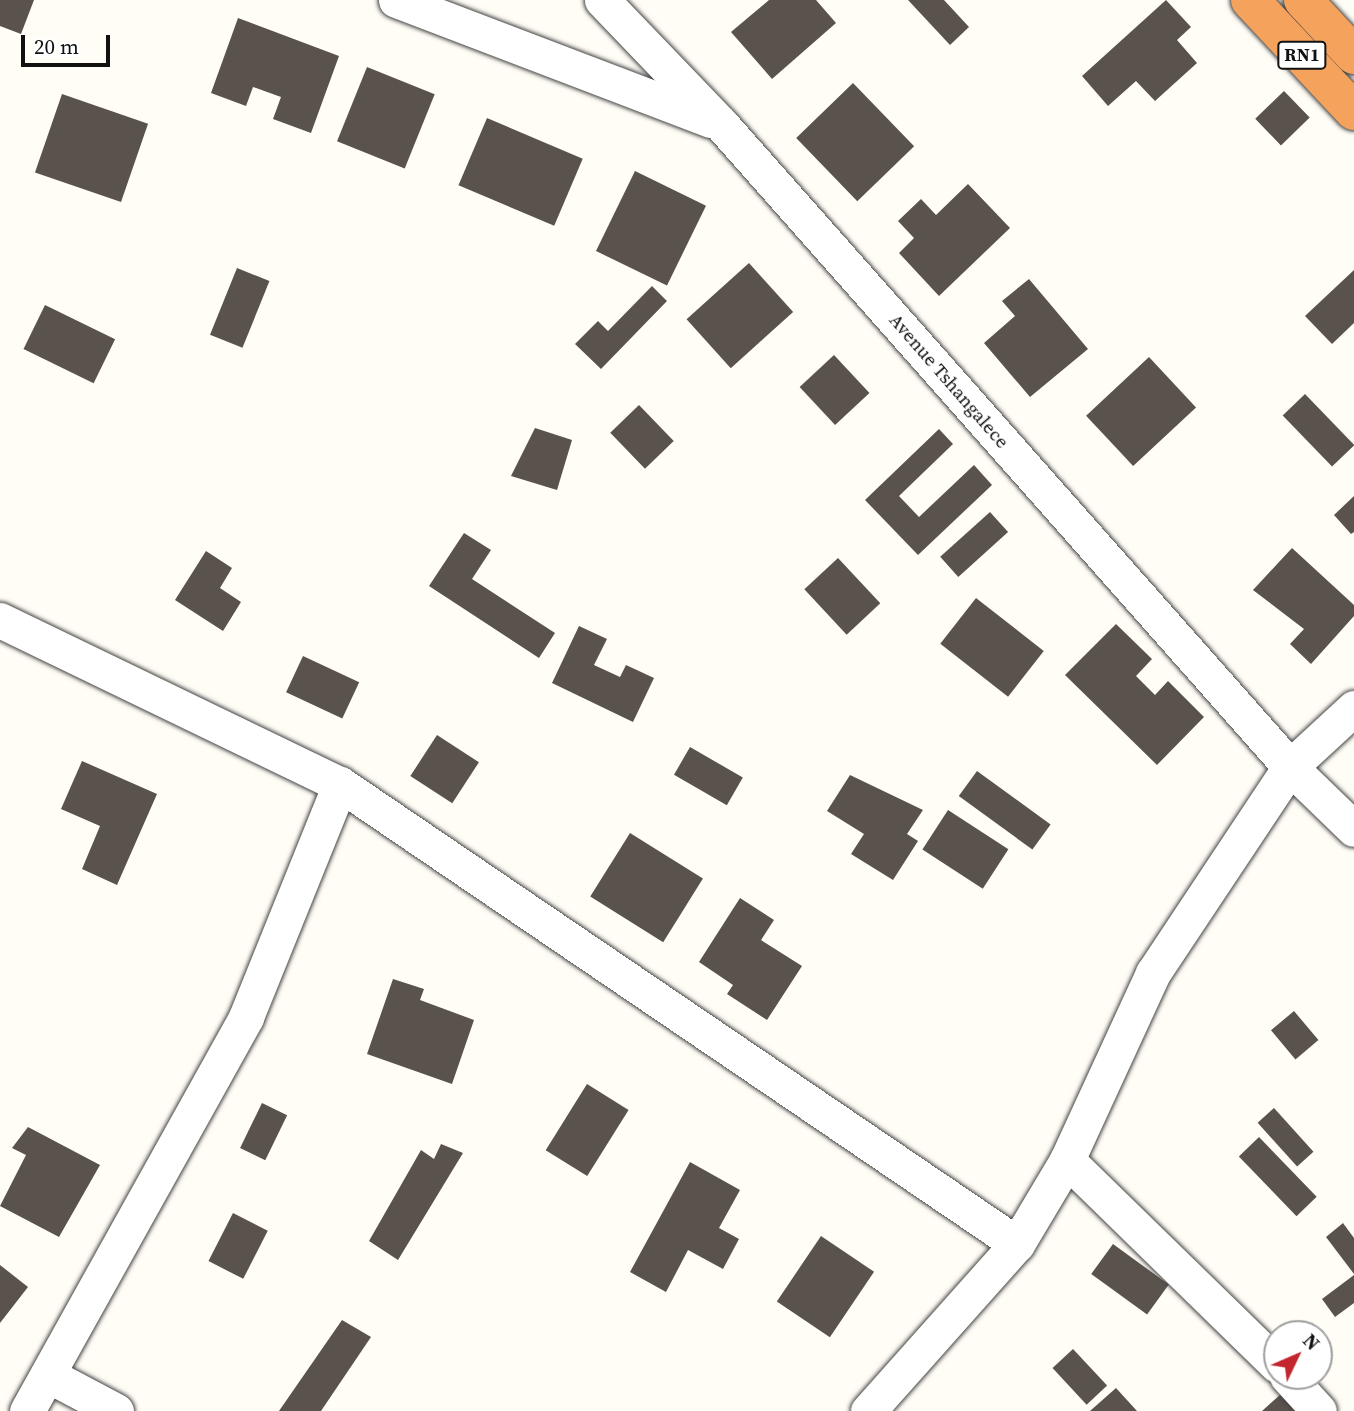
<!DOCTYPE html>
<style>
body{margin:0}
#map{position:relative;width:1354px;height:1411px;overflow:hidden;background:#fffdf5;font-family:"Source Serif 4",serif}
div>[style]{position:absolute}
.building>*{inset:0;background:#5a524d;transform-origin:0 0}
.roads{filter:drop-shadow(0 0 2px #444) drop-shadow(0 0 2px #444)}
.minor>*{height:35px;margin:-17.5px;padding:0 17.5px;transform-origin:17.5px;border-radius:17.5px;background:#fff}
.highway>*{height:38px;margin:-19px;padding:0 19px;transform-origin:19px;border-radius:19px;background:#f5a25d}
span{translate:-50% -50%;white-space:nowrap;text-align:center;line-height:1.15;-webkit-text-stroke:7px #fff;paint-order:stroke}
.shield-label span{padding:2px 5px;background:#fff;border:2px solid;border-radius:5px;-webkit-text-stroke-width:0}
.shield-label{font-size:18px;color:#111;font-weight:700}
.street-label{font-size:19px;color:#111}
.north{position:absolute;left:1263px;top:1320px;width:70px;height:70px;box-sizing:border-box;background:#fff;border:2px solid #a0a0a0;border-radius:50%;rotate:46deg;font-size:19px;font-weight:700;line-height:28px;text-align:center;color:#111}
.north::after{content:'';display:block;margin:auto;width:24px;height:32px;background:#c4262e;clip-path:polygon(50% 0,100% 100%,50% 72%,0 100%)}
.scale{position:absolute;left:21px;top:35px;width:89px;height:32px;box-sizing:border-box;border:4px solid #111;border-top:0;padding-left:9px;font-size:21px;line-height:24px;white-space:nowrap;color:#111;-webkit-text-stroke:5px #fff;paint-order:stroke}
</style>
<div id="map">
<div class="building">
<i style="clip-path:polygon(0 0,34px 0,21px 34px,0 26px)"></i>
<i style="clip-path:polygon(769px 0,816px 0,836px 23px,772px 79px,731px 32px)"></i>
<i style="clip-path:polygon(908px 0,944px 0,969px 27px,950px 45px)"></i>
<i style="clip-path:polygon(1166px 0,1191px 27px,1177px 40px,1197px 63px,1155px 101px,1136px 81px,1108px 106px,1082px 76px)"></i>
<i style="clip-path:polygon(238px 18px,339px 56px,311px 133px,273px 119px,281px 97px,253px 87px,246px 106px,211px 93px)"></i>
<i style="left:367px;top:67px;width:73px;height:80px;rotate:22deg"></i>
<i style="left:853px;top:83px;width:88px;height:79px;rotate:46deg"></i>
<i style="left:1284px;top:91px;width:37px;height:40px;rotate:46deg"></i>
<i style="left:62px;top:94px;width:91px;height:83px;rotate:19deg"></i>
<i style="left:487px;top:118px;width:104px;height:73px;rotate:23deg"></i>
<i style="left:635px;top:171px;width:79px;height:89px;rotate:26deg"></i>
<i style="clip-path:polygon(968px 184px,1010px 228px,939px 296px,899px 253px,914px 238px,898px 221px,921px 199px,936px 215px)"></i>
<i style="left:749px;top:263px;width:66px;height:84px;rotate:48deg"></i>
<i style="left:237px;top:268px;width:35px;height:72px;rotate:22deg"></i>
<i style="clip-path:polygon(1354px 270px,1354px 323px,1332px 344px,1305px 316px)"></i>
<i style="clip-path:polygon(1029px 279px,1088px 349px,1030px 397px,984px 343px,1015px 316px,1002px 301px)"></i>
<i style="clip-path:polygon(652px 286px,667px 301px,601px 369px,575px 344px,598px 321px,608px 331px)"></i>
<i style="left:45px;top:305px;width:78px;height:49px;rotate:26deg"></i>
<i style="left:834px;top:355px;width:52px;height:47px;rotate:47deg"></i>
<i style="left:1149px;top:357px;width:69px;height:86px;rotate:47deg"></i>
<i style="left:1305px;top:394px;width:71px;height:31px;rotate:46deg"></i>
<i style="left:639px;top:405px;width:50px;height:40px;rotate:46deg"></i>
<i style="clip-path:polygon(535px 428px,572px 440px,557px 490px,511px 476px)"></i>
<i style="clip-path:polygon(939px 429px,953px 444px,899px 496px,919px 517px,974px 465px,992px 485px,918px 555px,865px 500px)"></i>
<i style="clip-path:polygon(1354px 496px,1354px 532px,1351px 534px,1334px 515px)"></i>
<i style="left:990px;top:512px;width:27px;height:67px;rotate:48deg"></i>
<i style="clip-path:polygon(464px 533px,491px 550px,472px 579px,555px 633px,539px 658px,429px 586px)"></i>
<i style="clip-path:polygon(1292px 548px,1354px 605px,1354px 616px,1311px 664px,1290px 644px,1304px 629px,1253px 590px)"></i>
<i style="clip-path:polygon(206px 551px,232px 568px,220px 588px,241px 602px,223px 631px,175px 600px)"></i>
<i style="left:838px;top:558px;width:62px;height:46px;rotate:47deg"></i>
<i style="left:976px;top:598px;width:86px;height:58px;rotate:38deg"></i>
<i style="clip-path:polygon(1116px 624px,1152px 659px,1136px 676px,1155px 695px,1168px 681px,1204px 717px,1157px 765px,1065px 675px)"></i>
<i style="clip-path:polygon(579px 626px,607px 639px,594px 665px,620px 677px,626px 665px,654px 678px,633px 722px,552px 683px)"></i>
<i style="left:303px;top:656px;width:62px;height:40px;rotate:25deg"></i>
<i style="left:437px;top:735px;width:50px;height:49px;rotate:33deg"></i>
<i style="left:690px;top:747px;width:61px;height:32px;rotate:30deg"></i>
<i style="clip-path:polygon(82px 761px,157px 794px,117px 885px,82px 869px,100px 826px,61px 809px)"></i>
<i style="left:977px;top:771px;width:91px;height:31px;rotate:36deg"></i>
<i style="clip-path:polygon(850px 775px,923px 810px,907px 834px,918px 841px,893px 880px,851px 854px,864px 834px,827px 811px)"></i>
<i style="left:948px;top:810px;width:72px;height:47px;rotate:33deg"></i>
<i style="left:630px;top:833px;width:86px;height:75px;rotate:32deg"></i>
<i style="clip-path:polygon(740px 898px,774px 920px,761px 940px,802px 966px,767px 1020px,727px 994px,733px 985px,699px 962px)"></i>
<i style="clip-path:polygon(393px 979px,424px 989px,420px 1000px,474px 1020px,452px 1084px,367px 1054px)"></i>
<i style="left:1294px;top:1011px;width:38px;height:30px;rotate:50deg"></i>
<i style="left:587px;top:1084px;width:49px;height:78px;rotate:32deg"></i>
<i style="left:262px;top:1103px;width:28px;height:50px;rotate:26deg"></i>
<i style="left:1274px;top:1108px;width:59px;height:22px;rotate:48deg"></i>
<i style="clip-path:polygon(28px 1127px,100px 1165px,59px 1237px,0 1206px,26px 1155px,12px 1148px)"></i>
<i style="left:1259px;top:1137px;width:83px;height:28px;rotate:46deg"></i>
<i style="clip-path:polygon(441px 1144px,463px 1153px,398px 1260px,369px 1241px,421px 1150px,434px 1159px)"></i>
<i style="clip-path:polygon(690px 1162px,740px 1190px,719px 1228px,739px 1239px,723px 1269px,688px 1250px,666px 1292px,630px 1272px)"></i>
<i style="left:233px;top:1213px;width:39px;height:54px;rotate:27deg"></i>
<i style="clip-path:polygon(1343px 1223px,1354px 1238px,1354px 1274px,1326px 1237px)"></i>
<i style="left:821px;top:1236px;width:64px;height:79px;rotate:34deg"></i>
<i style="left:1113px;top:1244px;width:69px;height:37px;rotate:36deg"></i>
<i style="clip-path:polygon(0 1265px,28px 1287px,0 1323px)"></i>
<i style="clip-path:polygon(1354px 1275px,1354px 1303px,1335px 1317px,1322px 1299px)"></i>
<i style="clip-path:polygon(342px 1320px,371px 1337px,321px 1411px,279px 1411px)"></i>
<i style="left:1073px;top:1349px;width:50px;height:28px;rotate:47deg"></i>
<i style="clip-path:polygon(1116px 1388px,1137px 1411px,1090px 1411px)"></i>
<i style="clip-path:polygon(1281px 1394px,1297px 1411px,1262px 1411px)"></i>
</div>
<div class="roads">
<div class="minor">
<i style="left:396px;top:0;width:337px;rotate:20.9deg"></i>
<i style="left:602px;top:0;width:172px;rotate:46.2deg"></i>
<i style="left:721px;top:124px;width:859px;rotate:48.49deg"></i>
<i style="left:1290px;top:767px;width:89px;rotate:44.1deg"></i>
<i style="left:0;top:620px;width:377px;rotate:25.8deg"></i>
<i style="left:340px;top:784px;width:818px;rotate:34.19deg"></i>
<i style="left:1067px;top:1160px;width:293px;rotate:44.3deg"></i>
<i style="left:48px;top:1375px;width:77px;rotate:27.9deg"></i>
<i style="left:1287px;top:1376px;width:47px;rotate:47.6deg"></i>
<i style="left:27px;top:1411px;width:451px;rotate:-60.9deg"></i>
<i style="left:246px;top:1017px;width:251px;rotate:-68deg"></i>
<i style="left:868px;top:1411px;width:224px;rotate:-48.3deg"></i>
<i style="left:1017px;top:1244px;width:98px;rotate:-59.2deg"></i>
<i style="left:1067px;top:1160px;width:206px;rotate:-65.3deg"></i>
<i style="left:1153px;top:973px;width:247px;rotate:-56.4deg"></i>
<i style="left:1290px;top:767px;width:87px;rotate:-42.7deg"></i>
</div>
<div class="highway">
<i style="left:1250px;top:0;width:152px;rotate:46.9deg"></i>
<i style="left:1303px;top:0;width:75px;rotate:47.2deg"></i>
</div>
</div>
<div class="shield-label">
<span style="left:1302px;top:55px">RN1</span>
</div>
<div class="street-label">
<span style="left:949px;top:381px;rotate:49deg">Avenue Tshangalece</span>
</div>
<div class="north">N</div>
<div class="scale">20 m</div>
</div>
